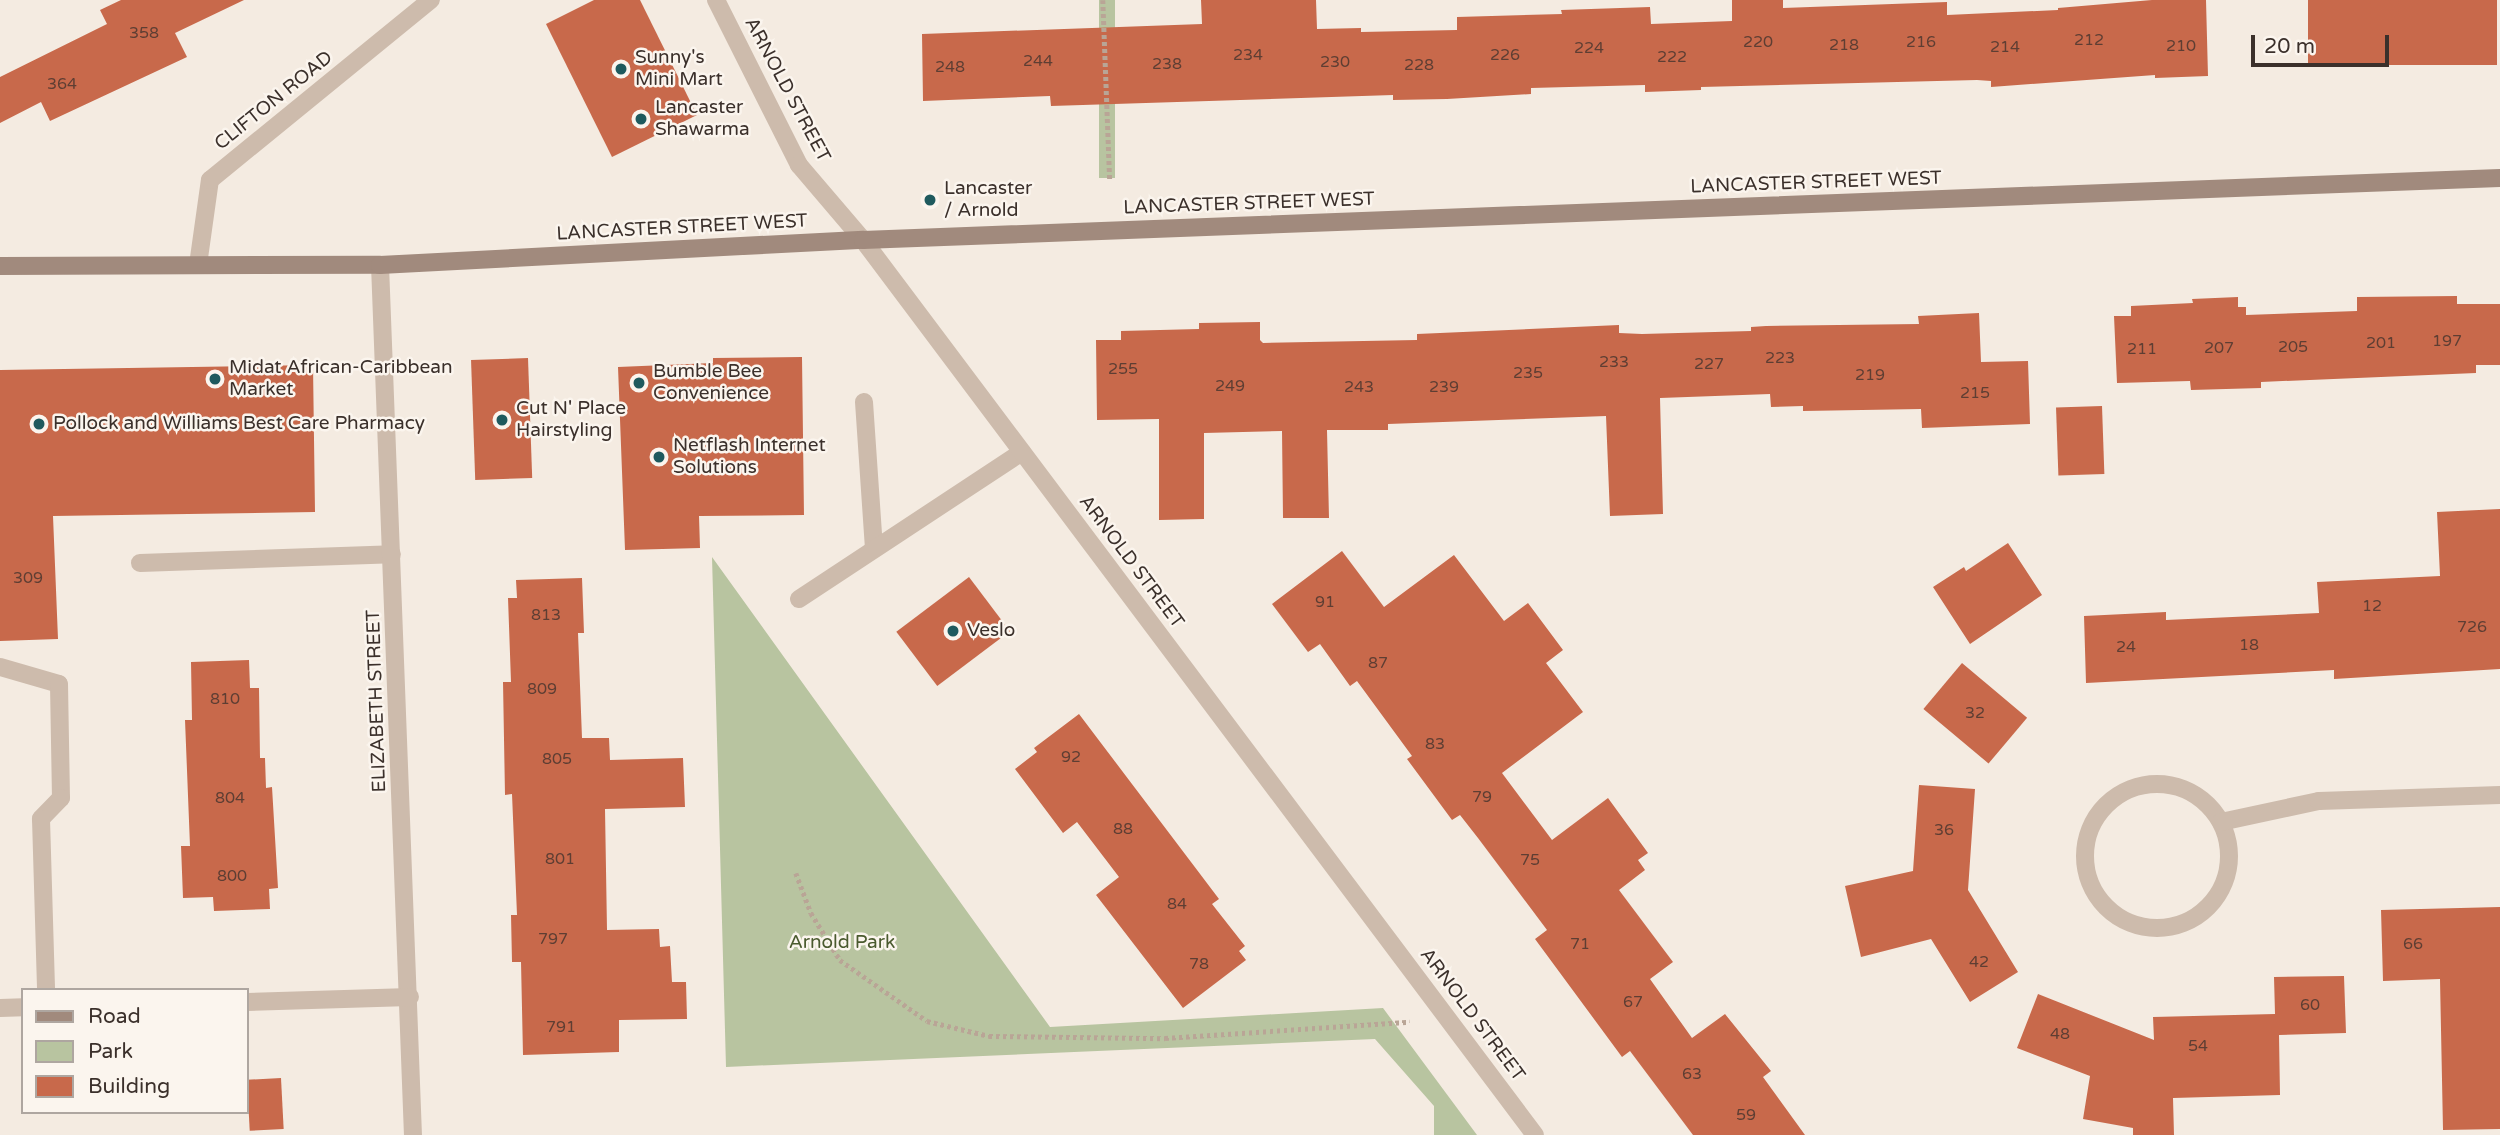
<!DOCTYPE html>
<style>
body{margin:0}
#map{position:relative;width:2500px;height:1135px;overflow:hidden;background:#f4ebe1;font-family:"Varela Round",sans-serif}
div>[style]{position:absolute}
.green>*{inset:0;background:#b8c4a0;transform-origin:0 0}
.building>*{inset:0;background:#c8694b;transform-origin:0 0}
.path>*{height:4.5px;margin-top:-2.25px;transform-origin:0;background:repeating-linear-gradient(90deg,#b9a596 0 3.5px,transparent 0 7px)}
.lane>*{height:18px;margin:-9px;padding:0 9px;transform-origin:9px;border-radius:9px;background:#cdbbac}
.street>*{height:18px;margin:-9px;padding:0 9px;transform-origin:9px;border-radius:9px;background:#cdbbac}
.street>.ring{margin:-9px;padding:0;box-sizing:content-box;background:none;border:18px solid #cdbbac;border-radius:50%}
.secondary>*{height:18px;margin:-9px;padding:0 9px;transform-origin:9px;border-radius:9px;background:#a18a7d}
.dots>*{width:19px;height:19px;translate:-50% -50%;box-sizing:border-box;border:4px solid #fbf5ee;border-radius:50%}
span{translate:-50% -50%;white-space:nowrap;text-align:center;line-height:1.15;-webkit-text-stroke:5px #fbf5ee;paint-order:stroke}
.number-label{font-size:16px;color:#5e3e33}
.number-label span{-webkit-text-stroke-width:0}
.poi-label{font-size:19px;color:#3b302b}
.left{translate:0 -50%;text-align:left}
.street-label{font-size:19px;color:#3b302b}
.park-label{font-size:19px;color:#4a5a2e}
.legend{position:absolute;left:21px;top:988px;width:228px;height:126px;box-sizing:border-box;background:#fbf5ee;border:2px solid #aea6a0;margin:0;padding:9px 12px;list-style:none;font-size:21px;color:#3b302b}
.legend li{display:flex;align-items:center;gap:14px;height:35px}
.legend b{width:35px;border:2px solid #aea6a0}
.scale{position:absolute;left:2251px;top:35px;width:138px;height:32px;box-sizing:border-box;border:4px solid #3b302b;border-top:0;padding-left:9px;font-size:21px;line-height:24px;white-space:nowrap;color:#3b302b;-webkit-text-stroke:5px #fbf5ee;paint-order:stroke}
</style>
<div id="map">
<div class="green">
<i style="left:1099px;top:0;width:16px;height:178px"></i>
<i style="clip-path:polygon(712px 557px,1050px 1027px,1383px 1008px,1477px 1135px,1434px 1135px,1434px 1106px,1375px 1039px,726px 1067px)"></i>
</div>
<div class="building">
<i style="clip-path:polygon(121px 0,244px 0,175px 33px,187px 57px,50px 121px,41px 102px,0 123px,0 77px,107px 24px,100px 10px)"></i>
<i style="clip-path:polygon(594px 0,640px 0,697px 115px,612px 157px,546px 24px)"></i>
<i style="clip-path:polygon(1201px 0,1316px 0,1317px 29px,1361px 28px,1361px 32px,1457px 30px,1457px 17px,1562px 14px,1561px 10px,1650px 7px,1651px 24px,1732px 21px,1732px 0,1783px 0,1783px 8px,1947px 2px,1947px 15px,2058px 10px,2058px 8px,2152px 0,2206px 0,2208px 76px,2155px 78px,2155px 75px,1991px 87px,1991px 81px,1977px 80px,1701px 87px,1701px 90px,1645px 92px,1645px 85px,1531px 88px,1531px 94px,1447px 99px,1393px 100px,1393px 95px,1051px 106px,1050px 96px,923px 101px,922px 34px,1202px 24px)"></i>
<i style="left:2308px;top:0;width:189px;height:65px"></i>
<i style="clip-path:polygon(2457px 296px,2457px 304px,2500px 304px,2500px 365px,2476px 365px,2476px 373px,2261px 382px,2261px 388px,2191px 390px,2190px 381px,2117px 383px,2114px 316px,2131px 316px,2131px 306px,2193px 303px,2192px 299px,2238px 297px,2238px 307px,2246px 307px,2246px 315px,2357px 311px,2357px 297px)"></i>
<i style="clip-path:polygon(1979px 313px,1981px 362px,2028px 361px,2030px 424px,1922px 428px,1921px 409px,1803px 411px,1803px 406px,1771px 407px,1770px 394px,1660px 398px,1663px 514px,1610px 516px,1606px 416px,1388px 424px,1388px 430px,1327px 430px,1329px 518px,1283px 518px,1282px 431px,1204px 433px,1204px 519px,1159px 520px,1159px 419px,1097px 420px,1096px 340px,1121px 340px,1121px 331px,1199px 329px,1199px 323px,1260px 322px,1260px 340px,1263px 343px,1417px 340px,1417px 334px,1619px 325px,1619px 333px,1642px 334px,1751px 331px,1751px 327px,1766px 326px,1919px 324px,1918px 316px)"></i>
<i style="clip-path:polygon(802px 357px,804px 515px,699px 516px,700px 548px,625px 550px,618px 367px,713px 363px,713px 358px)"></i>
<i style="left:528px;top:358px;width:120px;height:57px;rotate:88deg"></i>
<i style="clip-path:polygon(313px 365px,315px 512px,53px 516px,58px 639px,0 641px,0 370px)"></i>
<i style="left:2102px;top:406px;width:68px;height:46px;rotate:88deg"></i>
<i style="clip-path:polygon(2500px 509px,2500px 669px,2334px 679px,2334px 670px,2086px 683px,2084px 616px,2166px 612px,2166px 620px,2319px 613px,2317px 582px,2440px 576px,2437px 512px)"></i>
<i style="clip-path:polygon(2008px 543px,2042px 595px,1970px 644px,1933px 587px,1964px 567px,1966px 571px)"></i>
<i style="clip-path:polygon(1342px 551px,1384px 607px,1454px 555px,1504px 621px,1528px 603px,1563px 650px,1546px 663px,1583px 712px,1502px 773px,1552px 840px,1608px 798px,1648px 853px,1638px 860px,1645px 870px,1619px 890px,1673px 962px,1650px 979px,1692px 1038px,1725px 1014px,1771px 1071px,1763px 1077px,1805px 1135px,1693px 1135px,1630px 1051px,1622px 1057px,1535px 939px,1547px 930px,1478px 838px,1460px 815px,1452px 820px,1407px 759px,1412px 756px,1357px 681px,1350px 686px,1320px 644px,1308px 652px,1272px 604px)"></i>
<i style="left:969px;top:577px;width:68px;height:91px;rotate:53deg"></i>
<i style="clip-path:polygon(582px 578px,584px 633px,578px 633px,582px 738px,609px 738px,610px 760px,683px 758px,685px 807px,605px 809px,607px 930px,659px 929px,660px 947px,670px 946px,672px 982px,686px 982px,687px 1019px,619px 1020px,619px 1052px,523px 1055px,521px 962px,512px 962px,511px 915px,517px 915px,512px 794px,505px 795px,503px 682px,511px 682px,508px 598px,517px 598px,516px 580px)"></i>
<i style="clip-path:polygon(249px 660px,250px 688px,259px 688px,260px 758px,265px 758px,266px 788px,272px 787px,278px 888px,269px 889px,270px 909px,214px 911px,213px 897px,183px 898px,181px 846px,190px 846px,185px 720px,192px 720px,191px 662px)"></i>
<i style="left:1962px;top:663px;width:85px;height:60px;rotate:40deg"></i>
<i style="clip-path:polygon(1079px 714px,1219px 899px,1212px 904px,1245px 946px,1239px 951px,1246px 960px,1183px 1008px,1096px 895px,1119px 877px,1077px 822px,1063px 833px,1015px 769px,1037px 752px,1034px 748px)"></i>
<i style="clip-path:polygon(1919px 785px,1975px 789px,1968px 890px,2018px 972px,1970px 1002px,1931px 939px,1861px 957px,1845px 886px,1913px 871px)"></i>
<i style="clip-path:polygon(2500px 907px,2500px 1129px,2443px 1130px,2440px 979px,2383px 981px,2381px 910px)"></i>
<i style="clip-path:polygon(2344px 976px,2346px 1033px,2279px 1035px,2280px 1095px,2173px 1098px,2174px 1135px,2133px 1135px,2133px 1128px,2083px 1119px,2090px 1076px,2017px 1048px,2038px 994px,2154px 1040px,2153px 1017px,2275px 1014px,2274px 977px)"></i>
<i style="left:281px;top:1078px;width:51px;height:34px;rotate:87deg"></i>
</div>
<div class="path">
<i style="left:1103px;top:0;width:179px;rotate:87.8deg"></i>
<i style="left:796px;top:873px;width:43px;rotate:69.4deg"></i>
<i style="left:811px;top:913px;width:55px;rotate:58.3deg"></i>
<i style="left:840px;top:960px;width:106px;rotate:35deg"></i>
<i style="left:927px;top:1021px;width:64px;rotate:13.6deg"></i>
<i style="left:989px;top:1036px;width:176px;rotate:0.7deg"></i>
<i style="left:1165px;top:1038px;width:245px;rotate:-3.8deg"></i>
</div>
<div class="lane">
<i style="left:864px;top:402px;width:146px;rotate:86.1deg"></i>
<i style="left:140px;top:563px;width:252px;rotate:-2deg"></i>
<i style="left:799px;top:599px;width:267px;rotate:-33.4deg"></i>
<i style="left:0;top:667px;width:61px;rotate:16.1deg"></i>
<i style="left:59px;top:684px;width:114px;rotate:89deg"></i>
<i style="left:61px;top:798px;width:29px;rotate:134deg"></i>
<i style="left:41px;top:819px;width:171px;rotate:88.3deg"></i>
</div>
<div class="street">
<i style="left:716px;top:0;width:185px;rotate:63.3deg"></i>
<i style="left:799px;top:165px;width:99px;rotate:49.5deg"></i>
<i style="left:863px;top:240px;width:1119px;rotate:53.1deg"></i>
<i style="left:198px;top:265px;width:86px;rotate:-82deg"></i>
<i style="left:210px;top:180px;width:285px;rotate:-39.2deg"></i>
<i style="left:380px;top:265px;width:871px;rotate:87.83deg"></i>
<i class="ring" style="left:2085px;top:784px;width:126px;height:126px"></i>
<i style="left:2221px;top:822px;width:100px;rotate:-12.1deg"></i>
<i style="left:2319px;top:801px;width:181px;rotate:-1.9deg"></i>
<i style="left:247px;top:1002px;width:163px;rotate:-1.8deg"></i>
<i style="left:0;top:1008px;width:23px;rotate:-2deg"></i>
</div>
<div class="secondary">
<i style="left:0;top:266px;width:380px;rotate:-0.2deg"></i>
<i style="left:380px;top:265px;width:484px;rotate:-3deg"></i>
<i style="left:863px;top:240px;width:1638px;rotate:-2.17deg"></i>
</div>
<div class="dots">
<i style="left:621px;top:69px;background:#1f5a5e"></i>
<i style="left:641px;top:119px;background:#1f5a5e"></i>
<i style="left:930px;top:200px;background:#1f5a5e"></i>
<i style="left:215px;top:379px;background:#1f5a5e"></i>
<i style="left:639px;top:383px;background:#1f5a5e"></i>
<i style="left:502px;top:420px;background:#1f5a5e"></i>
<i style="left:39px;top:424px;background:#1f5a5e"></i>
<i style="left:659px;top:457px;background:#1f5a5e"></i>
<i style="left:953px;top:631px;background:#1f5a5e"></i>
</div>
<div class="number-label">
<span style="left:144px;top:33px">358</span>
<span style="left:2089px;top:40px">212</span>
<span style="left:1758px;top:42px">220</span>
<span style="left:1921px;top:42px">216</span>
<span style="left:1844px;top:45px">218</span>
<span style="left:2181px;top:46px">210</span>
<span style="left:2005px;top:47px">214</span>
<span style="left:1589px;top:48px">224</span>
<span style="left:1248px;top:55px">234</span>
<span style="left:1505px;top:55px">226</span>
<span style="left:1672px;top:57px">222</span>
<span style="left:1038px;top:61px">244</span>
<span style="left:1335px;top:62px">230</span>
<span style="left:1167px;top:64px">238</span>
<span style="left:1419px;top:65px">228</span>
<span style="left:950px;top:67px">248</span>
<span style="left:62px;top:84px">364</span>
<span style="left:2447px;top:341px">197</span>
<span style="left:2381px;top:343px">201</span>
<span style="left:2293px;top:347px">205</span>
<span style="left:2219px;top:348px">207</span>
<span style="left:2142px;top:349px">211</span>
<span style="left:1780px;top:358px">223</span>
<span style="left:1614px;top:362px">233</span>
<span style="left:1709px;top:364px">227</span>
<span style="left:1123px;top:369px">255</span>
<span style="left:1528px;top:373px">235</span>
<span style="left:1870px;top:375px">219</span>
<span style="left:1230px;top:386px">249</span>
<span style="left:1359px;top:387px">243</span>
<span style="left:1444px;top:387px">239</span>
<span style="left:1975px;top:393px">215</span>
<span style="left:28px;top:578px">309</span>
<span style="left:1325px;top:602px">91</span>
<span style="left:2372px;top:606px">12</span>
<span style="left:546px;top:615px">813</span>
<span style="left:2472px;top:627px">726</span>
<span style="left:2249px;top:645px">18</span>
<span style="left:2126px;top:647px">24</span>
<span style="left:1378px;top:663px">87</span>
<span style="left:542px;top:689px">809</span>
<span style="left:225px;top:699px">810</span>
<span style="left:1975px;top:713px">32</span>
<span style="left:1435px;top:744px">83</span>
<span style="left:1071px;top:757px">92</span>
<span style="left:557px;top:759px">805</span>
<span style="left:1482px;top:797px">79</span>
<span style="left:230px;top:798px">804</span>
<span style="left:1123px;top:829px">88</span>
<span style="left:1944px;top:830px">36</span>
<span style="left:560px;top:859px">801</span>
<span style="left:1530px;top:860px">75</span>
<span style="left:232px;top:876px">800</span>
<span style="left:1177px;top:904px">84</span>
<span style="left:553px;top:939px">797</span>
<span style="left:1580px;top:944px">71</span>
<span style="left:2413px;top:944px">66</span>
<span style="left:1979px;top:962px">42</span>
<span style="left:1199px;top:964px">78</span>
<span style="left:1633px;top:1002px">67</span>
<span style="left:2310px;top:1005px">60</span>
<span style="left:561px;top:1027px">791</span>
<span style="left:2060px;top:1034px">48</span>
<span style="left:2198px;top:1046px">54</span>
<span style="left:1692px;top:1074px">63</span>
<span style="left:1746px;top:1115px">59</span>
</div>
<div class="poi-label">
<span class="left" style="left:635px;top:69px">Sunny's<br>Mini Mart</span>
<span class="left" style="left:655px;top:119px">Lancaster<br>Shawarma</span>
<span class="left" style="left:944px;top:200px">Lancaster<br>/ Arnold</span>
<span class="left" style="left:229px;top:379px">Midat African-Caribbean<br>Market</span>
<span class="left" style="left:653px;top:383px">Bumble Bee<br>Convenience</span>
<span class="left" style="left:516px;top:420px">Cut N' Place<br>Hairstyling</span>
<span class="left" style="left:53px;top:424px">Pollock and Williams Best Care Pharmacy</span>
<span class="left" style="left:673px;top:457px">Netflash Internet<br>Solutions</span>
<span class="left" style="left:967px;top:631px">Veslo</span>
</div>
<div class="street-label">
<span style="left:787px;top:90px;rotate:62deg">ARNOLD STREET</span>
<span style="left:274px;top:101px;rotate:-39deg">CLIFTON ROAD</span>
<span style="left:1816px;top:183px;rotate:-2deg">LANCASTER STREET WEST</span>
<span style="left:1249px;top:204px;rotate:-2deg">LANCASTER STREET WEST</span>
<span style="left:682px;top:228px;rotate:-3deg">LANCASTER STREET WEST</span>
<span style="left:1131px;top:562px;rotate:53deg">ARNOLD STREET</span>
<span style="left:377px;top:701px;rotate:-92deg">ELIZABETH STREET</span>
<span style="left:1472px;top:1015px;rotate:53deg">ARNOLD STREET</span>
</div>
<div class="park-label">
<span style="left:842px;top:943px">Arnold Park</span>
</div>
<ul class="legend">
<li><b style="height:9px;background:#a18a7d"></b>Road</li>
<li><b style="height:19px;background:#b8c4a0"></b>Park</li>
<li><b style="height:19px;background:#c8694b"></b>Building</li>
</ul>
<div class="scale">20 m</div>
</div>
